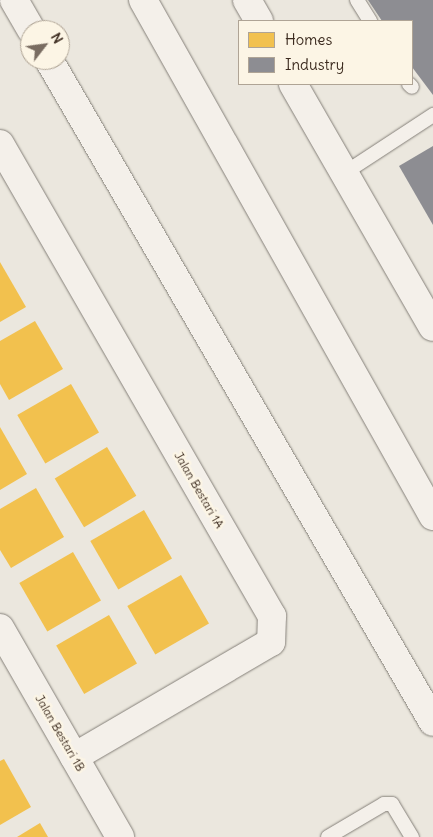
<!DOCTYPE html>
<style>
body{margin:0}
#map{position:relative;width:433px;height:837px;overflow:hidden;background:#ebe7de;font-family:Delius,sans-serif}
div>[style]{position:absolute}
.homes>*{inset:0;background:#f2c14e;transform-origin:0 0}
.industry>*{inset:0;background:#8d8d92}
.roads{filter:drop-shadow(0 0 1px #858079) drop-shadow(0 0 1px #858079)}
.lane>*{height:14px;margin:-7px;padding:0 7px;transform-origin:7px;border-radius:7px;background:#f4f0ea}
.street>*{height:28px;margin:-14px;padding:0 14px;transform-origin:14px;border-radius:14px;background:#f4f0ea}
.secondary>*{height:28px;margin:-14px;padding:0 14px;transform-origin:14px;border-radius:14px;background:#f4f0ea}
span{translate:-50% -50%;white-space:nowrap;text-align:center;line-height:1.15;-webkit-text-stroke:5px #fcf5e5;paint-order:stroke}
.street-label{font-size:12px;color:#3b2a1e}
.legend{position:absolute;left:238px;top:20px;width:175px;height:65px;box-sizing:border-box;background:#fcf5e5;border:1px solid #afa495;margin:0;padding:6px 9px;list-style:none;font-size:15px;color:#3b2a1e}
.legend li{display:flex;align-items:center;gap:10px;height:25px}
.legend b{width:25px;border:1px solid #afa495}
.north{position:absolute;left:20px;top:20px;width:50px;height:50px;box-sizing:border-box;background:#fcf5e5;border:1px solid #afa495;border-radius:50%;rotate:60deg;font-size:14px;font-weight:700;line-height:20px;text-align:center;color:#3b2a1e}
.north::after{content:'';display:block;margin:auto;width:18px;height:22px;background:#796c61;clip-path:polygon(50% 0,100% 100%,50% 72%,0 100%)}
</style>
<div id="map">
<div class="homes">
<i style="clip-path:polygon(0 262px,26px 307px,0 322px)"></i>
<i style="clip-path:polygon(35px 321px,63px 369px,9px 400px,0 384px,0 341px)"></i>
<i style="left:71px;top:384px;width:56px;height:62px;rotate:60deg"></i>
<i style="clip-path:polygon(0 427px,27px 474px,0 490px)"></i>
<i style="left:107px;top:447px;width:57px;height:61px;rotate:59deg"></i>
<i style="clip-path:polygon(36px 488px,64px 537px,11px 568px,0 550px,0 509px)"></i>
<i style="left:144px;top:510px;width:56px;height:62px;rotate:60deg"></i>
<i style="left:73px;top:552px;width:56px;height:62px;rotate:60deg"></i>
<i style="left:181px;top:575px;width:56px;height:62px;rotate:60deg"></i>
<i style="left:109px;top:615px;width:56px;height:61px;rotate:60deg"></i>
<i style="clip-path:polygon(4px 759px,31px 807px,0 825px,0 761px)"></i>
<i style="clip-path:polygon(40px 823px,48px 837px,17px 837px)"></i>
</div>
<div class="industry">
<i style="clip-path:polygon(368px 0,433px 0,433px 95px,412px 67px,412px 21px,382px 21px)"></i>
<i style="clip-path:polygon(433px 146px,433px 225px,399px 166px)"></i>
</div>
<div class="roads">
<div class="lane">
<i style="left:357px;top:0;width:25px;rotate:58deg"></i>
<i style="left:409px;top:84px;width:4px;rotate:45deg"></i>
<i style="left:343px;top:174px;width:108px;rotate:-33.2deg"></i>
<i style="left:328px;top:837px;width:65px;rotate:-30.5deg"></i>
<i style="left:384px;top:804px;width:8px"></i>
<i style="left:392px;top:804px;width:39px;rotate:59deg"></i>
</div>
<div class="street">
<i style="left:247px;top:0;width:24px;rotate:60deg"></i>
<i style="left:293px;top:84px;width:280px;rotate:60.1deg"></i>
<i style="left:0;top:144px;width:545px;rotate:60.05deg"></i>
<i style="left:272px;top:616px;width:26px;rotate:92deg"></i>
<i style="left:271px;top:642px;width:228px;rotate:149.7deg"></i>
<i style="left:0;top:628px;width:241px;rotate:60.1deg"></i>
</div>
<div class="secondary">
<i style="left:14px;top:0;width:34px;rotate:60deg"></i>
<i style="left:143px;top:0;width:592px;rotate:60.66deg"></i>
<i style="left:49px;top:60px;width:765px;rotate:59.88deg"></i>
</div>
</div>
<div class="street-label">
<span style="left:199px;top:490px;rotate:60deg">Jalan Bestari 1A</span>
<span style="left:60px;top:733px;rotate:60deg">Jalan Bestari 1B</span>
</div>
<ul class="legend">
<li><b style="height:14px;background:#f2c14e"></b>Homes</li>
<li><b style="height:14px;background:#8d8d92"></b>Industry</li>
</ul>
<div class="north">N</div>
</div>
